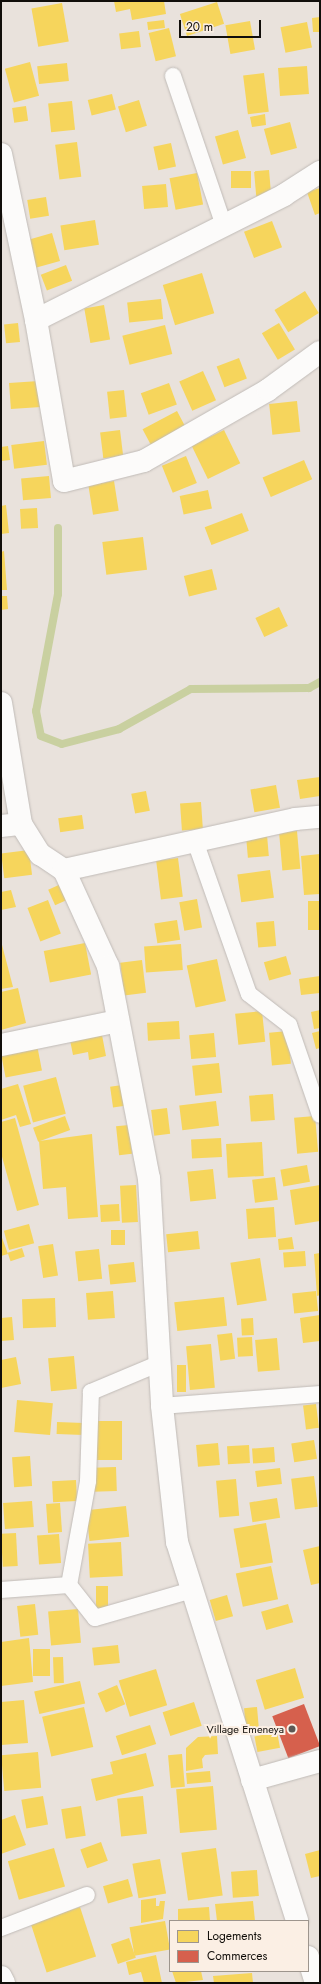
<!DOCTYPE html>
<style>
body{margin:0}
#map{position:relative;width:321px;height:1984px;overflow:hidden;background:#e9e2dc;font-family:Jost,sans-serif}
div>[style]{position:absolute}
.homes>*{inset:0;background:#f6d55c;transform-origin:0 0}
.shops>*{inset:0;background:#d6604d;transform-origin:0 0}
.stream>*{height:8px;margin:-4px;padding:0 4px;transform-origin:4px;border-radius:4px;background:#c9d0a0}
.roads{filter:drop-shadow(0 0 1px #c0bbb7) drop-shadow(0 0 1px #c0bbb7)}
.lane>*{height:16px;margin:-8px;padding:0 8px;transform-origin:8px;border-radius:8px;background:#fcfbfa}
.street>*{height:22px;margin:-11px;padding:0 11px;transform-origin:11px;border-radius:11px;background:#fcfbfa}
.dots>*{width:11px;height:11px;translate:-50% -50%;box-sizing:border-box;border:2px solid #fbefe4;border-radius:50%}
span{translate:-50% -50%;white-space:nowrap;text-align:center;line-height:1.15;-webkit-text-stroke:4px #fbefe4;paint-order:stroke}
.poi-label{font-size:11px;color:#110e0a}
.right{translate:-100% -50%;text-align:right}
.frame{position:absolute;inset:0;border:2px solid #110e0a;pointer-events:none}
.legend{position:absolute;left:169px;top:1920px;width:140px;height:52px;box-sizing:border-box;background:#fbefe4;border:1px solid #9d958d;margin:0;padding:5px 7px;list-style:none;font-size:12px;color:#110e0a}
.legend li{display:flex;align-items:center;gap:8px;height:20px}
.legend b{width:20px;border:1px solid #9d958d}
.scale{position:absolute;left:179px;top:20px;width:82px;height:18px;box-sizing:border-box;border:2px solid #110e0a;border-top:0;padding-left:5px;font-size:12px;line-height:14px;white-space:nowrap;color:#110e0a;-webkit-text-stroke:3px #fbefe4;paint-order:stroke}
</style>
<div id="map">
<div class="homes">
<i style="clip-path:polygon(114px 1px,164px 1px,166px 14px,132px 20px,130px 9px,116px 12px)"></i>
<i style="left:217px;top:2px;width:23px;height:39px;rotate:72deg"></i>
<i style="left:62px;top:3px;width:39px;height:31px;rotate:80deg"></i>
<i style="clip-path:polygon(320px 17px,320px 32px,313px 32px,312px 18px)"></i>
<i style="left:164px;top:20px;width:8px;height:17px;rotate:83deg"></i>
<i style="left:250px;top:21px;width:29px;height:25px;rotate:80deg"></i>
<i style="left:307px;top:22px;width:26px;height:27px;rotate:79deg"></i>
<i style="left:169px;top:28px;width:29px;height:21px;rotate:76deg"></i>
<i style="left:139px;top:31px;width:16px;height:20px;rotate:83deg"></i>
<i style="left:30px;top:62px;width:35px;height:26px;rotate:75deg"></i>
<i style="left:67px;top:63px;width:18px;height:30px;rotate:84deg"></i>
<i style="left:307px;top:66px;width:28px;height:29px;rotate:86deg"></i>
<i style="left:264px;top:73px;width:39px;height:21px;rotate:83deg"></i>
<i style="left:112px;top:94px;width:16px;height:25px;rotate:76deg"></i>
<i style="left:139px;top:100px;width:27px;height:22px;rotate:73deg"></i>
<i style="left:72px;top:101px;width:29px;height:24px;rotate:84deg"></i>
<i style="left:26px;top:106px;width:15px;height:14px;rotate:82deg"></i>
<i style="clip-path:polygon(265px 114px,266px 125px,252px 127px,250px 117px)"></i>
<i style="left:290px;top:122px;width:27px;height:27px;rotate:75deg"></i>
<i style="left:238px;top:130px;width:29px;height:24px;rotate:74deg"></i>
<i style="left:77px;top:142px;width:35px;height:22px;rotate:83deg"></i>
<i style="left:171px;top:143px;width:24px;height:18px;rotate:78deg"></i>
<i style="left:269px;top:170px;width:25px;height:15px;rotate:85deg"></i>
<i style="left:251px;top:171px;width:17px;height:20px;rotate:90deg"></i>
<i style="left:197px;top:173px;width:32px;height:28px;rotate:79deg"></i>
<i style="left:166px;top:184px;width:23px;height:24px;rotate:85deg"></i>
<i style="clip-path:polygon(320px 188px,320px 213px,315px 215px,307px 192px)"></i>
<i style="left:46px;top:197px;width:19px;height:19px;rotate:81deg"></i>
<i style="left:95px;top:220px;width:25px;height:35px;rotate:81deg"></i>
<i style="left:272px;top:221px;width:28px;height:30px;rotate:69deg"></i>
<i style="left:52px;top:233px;width:29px;height:29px;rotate:74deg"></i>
<i style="left:66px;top:265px;width:17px;height:27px;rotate:69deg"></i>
<i style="left:202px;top:273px;width:42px;height:41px;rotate:73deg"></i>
<i style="left:305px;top:291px;width:26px;height:36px;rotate:58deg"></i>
<i style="left:161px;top:299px;width:20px;height:34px;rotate:84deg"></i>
<i style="left:104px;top:305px;width:35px;height:20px;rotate:80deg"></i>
<i style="left:18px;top:323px;width:19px;height:14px;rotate:84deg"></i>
<i style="left:279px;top:323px;width:31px;height:20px;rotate:59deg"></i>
<i style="left:165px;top:325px;width:30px;height:44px;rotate:76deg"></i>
<i style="left:239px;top:358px;width:22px;height:24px;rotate:69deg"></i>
<i style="left:203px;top:371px;width:32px;height:26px;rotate:66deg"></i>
<i style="left:39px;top:381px;width:26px;height:30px;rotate:86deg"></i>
<i style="left:169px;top:383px;width:23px;height:30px;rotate:70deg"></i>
<i style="left:124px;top:390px;width:27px;height:17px;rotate:84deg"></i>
<i style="left:297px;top:401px;width:31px;height:28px;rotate:84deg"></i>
<i style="left:177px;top:411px;width:21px;height:39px;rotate:62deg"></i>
<i style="left:120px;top:430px;width:26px;height:20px;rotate:83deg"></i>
<i style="left:224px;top:430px;width:37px;height:36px;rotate:64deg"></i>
<i style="left:44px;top:441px;width:24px;height:33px;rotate:83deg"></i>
<i style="clip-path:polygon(8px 446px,10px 460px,1px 461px,1px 447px)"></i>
<i style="left:186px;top:456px;width:29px;height:26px;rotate:68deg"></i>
<i style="left:304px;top:460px;width:21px;height:45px;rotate:67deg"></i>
<i style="left:49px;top:476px;width:22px;height:28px;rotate:85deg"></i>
<i style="left:114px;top:481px;width:30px;height:26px;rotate:81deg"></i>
<i style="left:208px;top:490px;width:19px;height:29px;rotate:78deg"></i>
<i style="clip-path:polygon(6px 505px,9px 533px,1px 534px,1px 506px)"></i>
<i style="left:37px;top:508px;width:20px;height:17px;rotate:87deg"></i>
<i style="left:242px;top:513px;width:19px;height:40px;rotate:69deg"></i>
<i style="left:143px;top:537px;width:33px;height:41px;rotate:83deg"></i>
<i style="clip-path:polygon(4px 551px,7px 590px,1px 590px,1px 552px)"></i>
<i style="left:212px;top:569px;width:21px;height:29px;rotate:76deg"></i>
<i style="clip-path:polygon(1px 596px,7px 596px,8px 609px,1px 610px)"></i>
<i style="left:279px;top:607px;width:21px;height:26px;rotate:65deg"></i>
<i style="clip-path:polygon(320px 777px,320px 796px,300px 799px,297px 780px)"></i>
<i style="left:276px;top:785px;width:23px;height:26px;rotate:80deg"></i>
<i style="left:146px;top:791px;width:20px;height:15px;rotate:79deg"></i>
<i style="left:201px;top:802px;width:27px;height:21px;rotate:86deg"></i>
<i style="left:82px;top:815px;width:14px;height:24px;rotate:82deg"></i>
<i style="left:297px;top:831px;width:38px;height:18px;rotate:85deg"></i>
<i style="left:267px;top:835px;width:21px;height:21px;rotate:85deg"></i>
<i style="left:29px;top:850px;width:25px;height:28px;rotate:83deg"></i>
<i style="clip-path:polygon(320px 854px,320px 894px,304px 895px,301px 856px)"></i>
<i style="left:178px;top:858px;width:39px;height:22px;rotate:83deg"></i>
<i style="left:270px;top:870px;width:28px;height:33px;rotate:82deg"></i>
<i style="left:61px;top:884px;width:17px;height:14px;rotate:66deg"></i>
<i style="clip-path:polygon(11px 890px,16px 907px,1px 910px,1px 892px)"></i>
<i style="left:197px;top:899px;width:29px;height:18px;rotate:80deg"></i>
<i style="left:48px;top:900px;width:36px;height:22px;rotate:69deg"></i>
<i style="left:320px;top:901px;width:29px;height:12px;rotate:90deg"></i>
<i style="left:177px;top:920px;width:20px;height:23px;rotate:81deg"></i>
<i style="left:274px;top:921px;width:25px;height:18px;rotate:85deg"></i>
<i style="clip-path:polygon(1px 941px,13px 987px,1px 989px)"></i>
<i style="left:85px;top:943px;width:32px;height:42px;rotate:79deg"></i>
<i style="left:181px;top:944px;width:26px;height:37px;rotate:86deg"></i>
<i style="left:286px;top:956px;width:19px;height:23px;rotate:74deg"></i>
<i style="left:217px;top:959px;width:43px;height:31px;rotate:78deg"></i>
<i style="left:142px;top:960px;width:33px;height:22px;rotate:83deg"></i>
<i style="clip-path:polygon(320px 976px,320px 993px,301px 995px,299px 979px)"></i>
<i style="clip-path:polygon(18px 988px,26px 1023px,1px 1030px,1px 992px)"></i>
<i style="clip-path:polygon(320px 1010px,320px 1028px,314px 1029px,311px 1012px)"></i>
<i style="left:262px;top:1011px;width:31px;height:27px;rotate:84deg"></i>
<i style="left:179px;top:1021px;width:18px;height:32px;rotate:87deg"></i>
<i style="left:288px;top:1031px;width:33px;height:19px;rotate:85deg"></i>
<i style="clip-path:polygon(320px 1031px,320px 1048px,316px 1049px,312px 1033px)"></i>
<i style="left:214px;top:1033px;width:24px;height:25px;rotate:85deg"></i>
<i style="clip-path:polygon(102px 1035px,106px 1056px,89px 1060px,88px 1052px,73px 1055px,70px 1040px)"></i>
<i style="left:37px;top:1045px;width:26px;height:37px;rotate:79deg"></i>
<i style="left:219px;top:1063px;width:30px;height:27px;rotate:84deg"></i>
<i style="left:56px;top:1077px;width:38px;height:34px;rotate:75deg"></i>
<i style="clip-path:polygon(18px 1084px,31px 1124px,20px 1127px,16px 1115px,1px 1120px,1px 1089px)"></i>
<i style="left:122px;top:1085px;width:21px;height:12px;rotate:82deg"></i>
<i style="left:273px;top:1094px;width:26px;height:24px;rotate:86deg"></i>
<i style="left:216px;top:1101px;width:25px;height:37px;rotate:83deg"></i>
<i style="left:167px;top:1108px;width:26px;height:16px;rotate:83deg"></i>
<i style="left:65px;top:1116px;width:15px;height:34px;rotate:70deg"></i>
<i style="left:315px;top:1116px;width:36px;height:21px;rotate:85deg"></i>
<i style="clip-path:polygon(15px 1118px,39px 1205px,17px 1211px,1px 1153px,1px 1122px)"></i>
<i style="left:129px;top:1125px;width:29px;height:13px;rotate:84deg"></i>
<i style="clip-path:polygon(92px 1134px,98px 1217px,68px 1219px,66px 1187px,43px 1189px,39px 1141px)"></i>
<i style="left:221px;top:1138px;width:19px;height:30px;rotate:87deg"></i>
<i style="left:262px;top:1142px;width:34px;height:36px;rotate:87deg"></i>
<i style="left:307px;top:1165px;width:17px;height:27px;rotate:80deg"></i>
<i style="left:213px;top:1169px;width:30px;height:26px;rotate:84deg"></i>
<i style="left:275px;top:1177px;width:23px;height:23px;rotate:83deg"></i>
<i style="left:136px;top:1185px;width:37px;height:16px;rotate:87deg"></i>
<i style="clip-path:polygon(320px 1185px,320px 1221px,295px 1225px,290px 1190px)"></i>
<i style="left:119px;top:1204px;width:17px;height:19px;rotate:87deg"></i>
<i style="left:274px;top:1207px;width:30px;height:28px;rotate:86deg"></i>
<i style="left:29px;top:1224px;width:20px;height:26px;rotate:75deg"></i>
<i style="left:125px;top:1230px;width:15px;height:14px;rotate:90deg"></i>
<i style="left:198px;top:1231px;width:18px;height:32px;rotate:84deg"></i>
<i style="clip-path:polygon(1px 1235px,8px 1254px,1px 1256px)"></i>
<i style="clip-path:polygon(292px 1237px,294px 1249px,279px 1250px,278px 1239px)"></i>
<i style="left:53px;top:1244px;width:32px;height:15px;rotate:81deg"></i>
<i style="left:22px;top:1248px;width:9px;height:15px;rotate:72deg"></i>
<i style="left:99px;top:1249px;width:30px;height:24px;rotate:84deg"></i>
<i style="left:305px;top:1251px;width:15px;height:22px;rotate:86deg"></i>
<i style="clip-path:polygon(320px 1253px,320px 1295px,317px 1296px,314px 1254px)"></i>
<i style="left:260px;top:1258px;width:43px;height:30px;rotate:81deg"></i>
<i style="left:134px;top:1262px;width:20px;height:26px;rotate:84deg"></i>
<i style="left:113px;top:1291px;width:27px;height:27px;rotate:86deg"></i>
<i style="left:316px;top:1291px;width:20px;height:24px;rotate:84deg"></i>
<i style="left:224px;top:1297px;width:29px;height:50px;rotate:84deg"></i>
<i style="left:55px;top:1298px;width:29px;height:33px;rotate:88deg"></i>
<i style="clip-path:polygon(320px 1315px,320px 1341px,303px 1343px,300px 1318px)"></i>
<i style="clip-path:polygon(12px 1317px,14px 1340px,1px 1341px,1px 1318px)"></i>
<i style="left:253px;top:1318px;width:17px;height:12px;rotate:87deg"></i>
<i style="left:232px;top:1333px;width:26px;height:15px;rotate:83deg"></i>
<i style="left:252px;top:1337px;width:19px;height:15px;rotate:87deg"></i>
<i style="left:277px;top:1338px;width:32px;height:22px;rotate:85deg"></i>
<i style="left:211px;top:1344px;width:44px;height:25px;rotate:85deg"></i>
<i style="left:74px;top:1356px;width:33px;height:26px;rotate:85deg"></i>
<i style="clip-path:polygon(16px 1357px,21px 1384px,1px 1388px,1px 1360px)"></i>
<i style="left:177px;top:1365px;width:9px;height:27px"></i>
<i style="left:17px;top:1400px;width:36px;height:32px;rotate:5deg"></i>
<i style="left:316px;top:1404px;width:24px;height:13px;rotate:83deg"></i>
<i style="left:94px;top:1421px;width:28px;height:39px"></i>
<i style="left:57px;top:1422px;width:27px;height:12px;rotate:2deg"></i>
<i style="left:314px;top:1440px;width:19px;height:23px;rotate:81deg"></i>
<i style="left:218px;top:1443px;width:22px;height:22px;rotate:85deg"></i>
<i style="left:249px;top:1445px;width:18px;height:22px;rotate:87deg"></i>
<i style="left:274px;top:1447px;width:15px;height:22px;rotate:86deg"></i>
<i style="left:30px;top:1456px;width:30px;height:18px;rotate:86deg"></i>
<i style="left:116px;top:1467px;width:24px;height:24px;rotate:88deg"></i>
<i style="left:280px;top:1468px;width:16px;height:25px;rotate:83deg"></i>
<i style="left:314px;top:1476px;width:31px;height:23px;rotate:83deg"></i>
<i style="left:236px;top:1479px;width:37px;height:20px;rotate:85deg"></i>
<i style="left:76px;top:1480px;width:21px;height:24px;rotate:87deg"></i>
<i style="left:277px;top:1498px;width:20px;height:28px;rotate:81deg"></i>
<i style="left:32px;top:1501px;width:26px;height:29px;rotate:86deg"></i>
<i style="left:60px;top:1503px;width:29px;height:14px;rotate:86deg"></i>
<i style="left:126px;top:1506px;width:31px;height:40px;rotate:84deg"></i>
<i style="left:266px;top:1523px;width:40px;height:33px;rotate:80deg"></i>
<i style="left:16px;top:1533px;width:33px;height:15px;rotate:87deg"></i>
<i style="left:59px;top:1534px;width:29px;height:22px;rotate:86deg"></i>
<i style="left:121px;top:1542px;width:34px;height:33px;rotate:87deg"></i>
<i style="clip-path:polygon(320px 1546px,320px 1583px,311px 1585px,303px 1550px)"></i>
<i style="left:271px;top:1566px;width:34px;height:36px;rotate:78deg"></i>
<i style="left:108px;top:1586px;width:22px;height:12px;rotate:90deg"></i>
<i style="left:227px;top:1595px;width:22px;height:18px;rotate:74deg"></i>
<i style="left:35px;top:1604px;width:31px;height:18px;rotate:84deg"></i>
<i style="left:288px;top:1604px;width:19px;height:28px;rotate:74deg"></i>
<i style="left:78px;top:1609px;width:34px;height:30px;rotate:85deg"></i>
<i style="clip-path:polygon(29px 1638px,33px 1682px,1px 1686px,1px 1642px)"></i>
<i style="left:118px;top:1645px;width:18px;height:26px;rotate:84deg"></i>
<i style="left:33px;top:1649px;width:17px;height:27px"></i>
<i style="left:63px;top:1657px;width:26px;height:10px;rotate:88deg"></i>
<i style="left:295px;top:1668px;width:31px;height:41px;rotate:73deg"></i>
<i style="left:156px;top:1669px;width:38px;height:39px;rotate:73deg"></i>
<i style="left:80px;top:1681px;width:23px;height:47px;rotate:77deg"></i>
<i style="left:117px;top:1685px;width:21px;height:21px;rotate:67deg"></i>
<i style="clip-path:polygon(24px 1700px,28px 1743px,1px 1745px,1px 1702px)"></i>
<i style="left:194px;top:1702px;width:25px;height:33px;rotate:72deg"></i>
<i style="left:84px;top:1707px;width:41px;height:43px;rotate:77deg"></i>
<i style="left:257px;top:1707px;width:25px;height:13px;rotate:85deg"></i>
<i style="left:150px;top:1725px;width:20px;height:36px;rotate:72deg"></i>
<i style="left:277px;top:1732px;width:16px;height:23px;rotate:79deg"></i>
<i style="clip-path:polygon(217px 1736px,218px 1754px,205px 1755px,202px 1759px,203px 1768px,186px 1771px,186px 1748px,198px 1737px)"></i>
<i style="left:38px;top:1752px;width:36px;height:37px;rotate:85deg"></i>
<i style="clip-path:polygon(146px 1753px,154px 1786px,96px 1801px,91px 1779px,113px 1774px,110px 1762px)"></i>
<i style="left:182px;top:1754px;width:33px;height:14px;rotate:85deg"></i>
<i style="left:210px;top:1771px;width:11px;height:24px;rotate:85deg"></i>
<i style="left:213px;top:1786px;width:44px;height:37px;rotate:85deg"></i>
<i style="left:43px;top:1796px;width:29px;height:22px;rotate:80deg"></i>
<i style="left:143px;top:1796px;width:38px;height:26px;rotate:84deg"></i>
<i style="left:81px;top:1806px;width:30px;height:20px;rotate:81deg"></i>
<i style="clip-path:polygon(15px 1815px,26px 1845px,1px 1854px,1px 1820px)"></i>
<i style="left:101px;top:1842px;width:20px;height:22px;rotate:70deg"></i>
<i style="left:54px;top:1848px;width:40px;height:48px;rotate:74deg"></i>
<i style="left:216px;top:1848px;width:48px;height:35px;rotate:82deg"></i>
<i style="clip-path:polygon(320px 1850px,320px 1876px,311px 1878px,305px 1854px)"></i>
<i style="left:160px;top:1859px;width:35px;height:28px;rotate:80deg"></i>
<i style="left:257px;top:1870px;width:26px;height:26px;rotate:86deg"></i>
<i style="left:128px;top:1879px;width:18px;height:26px;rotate:74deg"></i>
<i style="clip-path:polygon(156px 1898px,156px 1906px,159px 1906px,160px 1901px,165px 1901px,163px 1919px,141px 1923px,141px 1900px)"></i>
<i style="clip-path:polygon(253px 1901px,255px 1921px,217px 1921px,215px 1904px)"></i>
<i style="left:80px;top:1907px;width:52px;height:52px;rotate:72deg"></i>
<i style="clip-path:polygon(209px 1907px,210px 1921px,178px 1921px,178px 1909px)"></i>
<i style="left:165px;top:1921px;width:29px;height:36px;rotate:80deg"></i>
<i style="left:129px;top:1938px;width:21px;height:19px;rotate:71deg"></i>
<i style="clip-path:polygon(156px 1955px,162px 1983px,144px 1983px,141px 1972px,129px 1975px,126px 1962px)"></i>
<i style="clip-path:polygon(172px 1971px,201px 1971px,203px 1980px,176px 1983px)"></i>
<i style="clip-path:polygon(252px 1973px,253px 1983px,214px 1983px,213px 1976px)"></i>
</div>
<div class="shops">
<i style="left:304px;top:1704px;width:45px;height:34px;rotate:69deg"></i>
</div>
<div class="stream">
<i style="left:58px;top:528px;width:66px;rotate:90deg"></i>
<i style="left:58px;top:594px;width:119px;rotate:100.6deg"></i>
<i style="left:36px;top:711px;width:25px;rotate:79deg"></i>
<i style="left:41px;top:736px;width:22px;rotate:21deg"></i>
<i style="left:62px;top:744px;width:59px;rotate:-14.7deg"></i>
<i style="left:119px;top:729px;width:82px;rotate:-29.1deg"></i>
<i style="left:191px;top:689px;width:118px;rotate:-0.5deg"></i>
<i style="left:309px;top:688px;width:13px;rotate:-29deg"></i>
</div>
<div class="roads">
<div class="lane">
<i style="left:173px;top:76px;width:158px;rotate:71.2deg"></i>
<i style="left:195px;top:841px;width:162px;rotate:70.6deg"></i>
<i style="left:249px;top:994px;width:51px;rotate:37.8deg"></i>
<i style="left:289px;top:1025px;width:95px;rotate:71deg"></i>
<i style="left:162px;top:1406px;width:158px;rotate:-4.3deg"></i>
<i style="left:69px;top:1585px;width:42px;rotate:51.8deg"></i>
<i style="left:95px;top:1618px;width:101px;rotate:-16.1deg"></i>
<i style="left:1px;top:1590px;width:68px;rotate:-4.2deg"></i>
<i style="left:69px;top:1585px;width:106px;rotate:-79.6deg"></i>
<i style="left:88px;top:1481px;width:89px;rotate:-88.1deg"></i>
<i style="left:91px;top:1392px;width:75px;rotate:-22.8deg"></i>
<i style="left:1px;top:1928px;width:92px;rotate:-21deg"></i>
</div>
<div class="street">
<i style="left:1px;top:154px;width:170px;rotate:78.1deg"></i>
<i style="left:36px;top:320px;width:163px;rotate:80.1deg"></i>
<i style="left:64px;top:481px;width:82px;rotate:-14deg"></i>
<i style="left:144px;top:461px;width:143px;rotate:-29.8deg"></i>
<i style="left:268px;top:390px;width:64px;rotate:-36.2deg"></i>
<i style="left:36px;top:320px;width:278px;rotate:-26.7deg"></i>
<i style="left:284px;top:195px;width:43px;rotate:-32.6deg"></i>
<i style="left:1px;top:703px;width:123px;rotate:80.6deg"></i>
<i style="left:21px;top:824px;width:36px;rotate:58deg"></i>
<i style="left:40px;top:854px;width:29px;rotate:34deg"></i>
<i style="left:64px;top:870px;width:106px;rotate:65.4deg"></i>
<i style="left:108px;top:966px;width:216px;rotate:79.1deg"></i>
<i style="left:149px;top:1178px;width:228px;rotate:86.7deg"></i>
<i style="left:162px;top:1406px;width:137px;rotate:83.7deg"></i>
<i style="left:177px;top:1542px;width:398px;rotate:72.4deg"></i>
<i style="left:1px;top:826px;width:20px;rotate:-6deg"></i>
<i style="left:64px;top:870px;width:237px;rotate:-12.4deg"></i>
<i style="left:295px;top:819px;width:25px;rotate:-5deg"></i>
<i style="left:1px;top:1045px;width:119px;rotate:-11.6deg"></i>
<i style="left:252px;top:1780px;width:71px;rotate:-15.6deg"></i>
<i style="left:308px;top:1957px;width:27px;rotate:73deg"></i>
<i style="left:1px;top:1977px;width:7px;rotate:63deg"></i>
</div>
</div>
<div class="dots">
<i style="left:292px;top:1729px;background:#5d5854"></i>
</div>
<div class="poi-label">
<span class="right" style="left:284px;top:1729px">Village Emeneya</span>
</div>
<div class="frame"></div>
<ul class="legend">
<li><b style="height:11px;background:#f6d55c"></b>Logements</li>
<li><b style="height:11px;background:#d6604d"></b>Commerces</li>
</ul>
<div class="scale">20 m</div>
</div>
